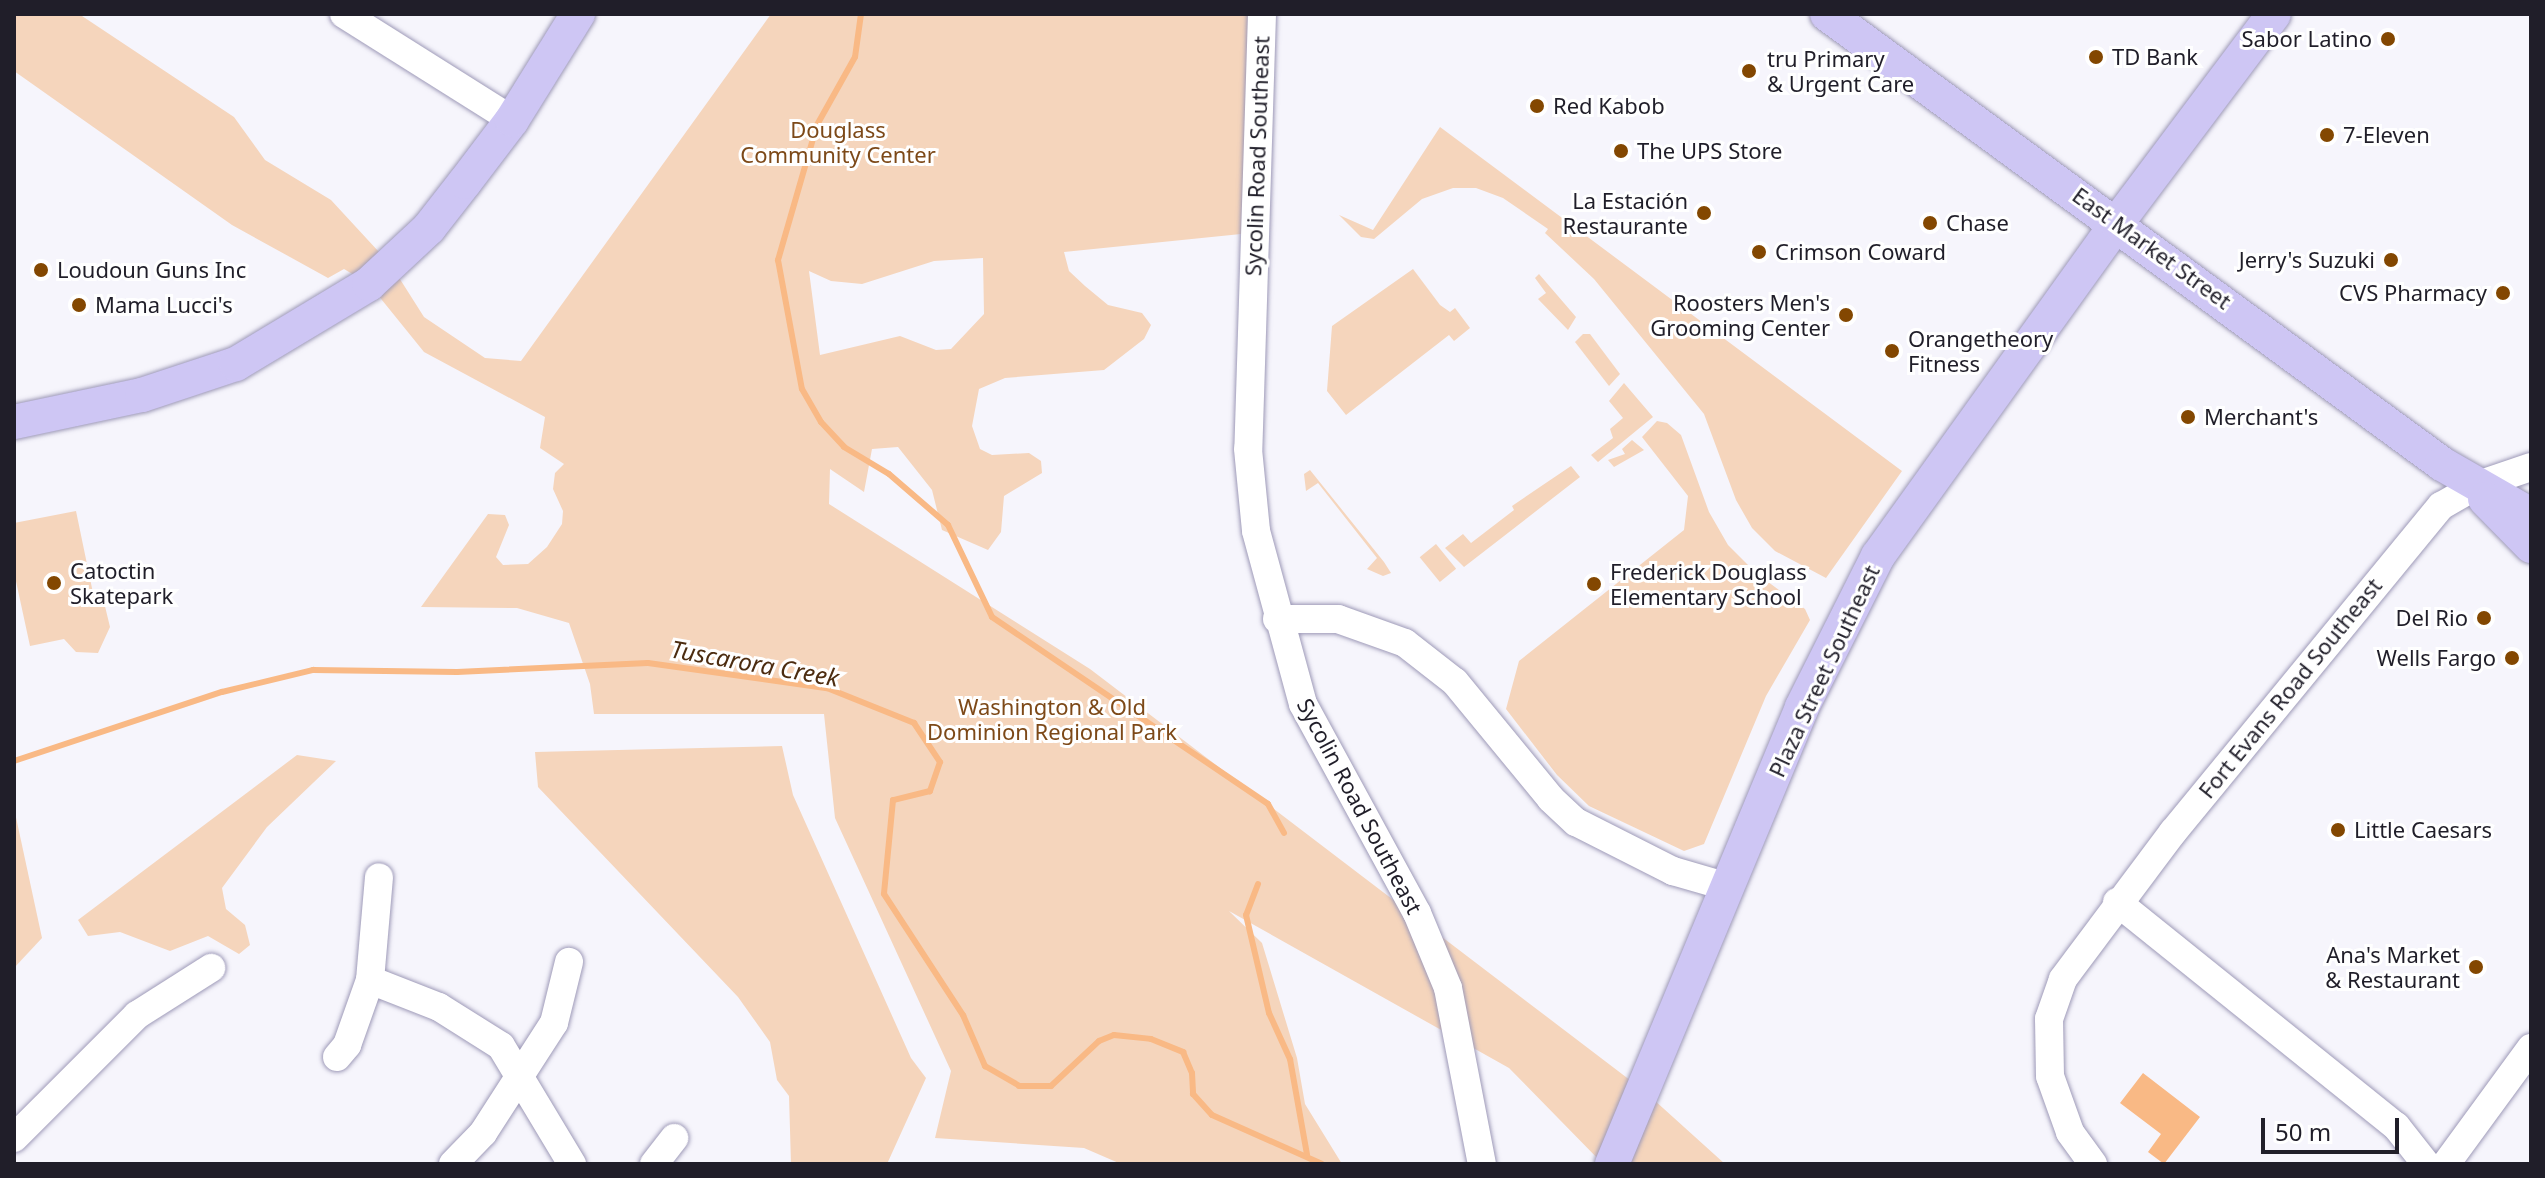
<!DOCTYPE html>
<meta charset="utf-8">
<style>
body{margin:0}
#map{position:relative;width:2545px;height:1178px;overflow:hidden;background:#f6f5fc;font-family:"Noto Sans",sans-serif}
div>[style]{position:absolute}
.green>*{inset:0;background:#f5d5bc;transform-origin:0 0}
.water>*{inset:0;background:#f9b985}
.stream>*{height:6px;margin:-3px;padding:0 3px;transform-origin:3px;border-radius:3px;background:#f9b985}
.roads{filter:drop-shadow(0 0 2px #9e9ab8) drop-shadow(0 0 2px #9e9ab8)}
.minor>*{height:28px;margin:-14px;padding:0 14px;transform-origin:14px;border-radius:14px;background:#fff}
.major>*{height:34px;margin:-17px;padding:0 17px;transform-origin:17px;border-radius:17px;background:#cec6f4}
.dots>*{width:22px;height:22px;translate:-50% -50%;box-sizing:border-box;border:4px solid #fff;border-radius:50%}
span{translate:-50% -50%;white-space:nowrap;text-align:center;line-height:1.15;-webkit-text-stroke:6px #fff;paint-order:stroke}
.poi-label{font-size:22px;color:#201e29}
.right{translate:-100% -50%;text-align:right}
.left{translate:0 -50%;text-align:left}
.park-label{font-size:22px;color:#7d4918}
.street-label{font-size:22px;color:#201e29}
.water-label{font-size:24px;color:#4c2c10;font-style:italic}
.frame{position:absolute;inset:0;border:16px solid #201e29;pointer-events:none}
.scale{position:absolute;left:2261px;top:1118px;width:138px;height:36px;box-sizing:border-box;border:4px solid #201e29;border-top:0;padding-left:10px;font-size:24px;line-height:28px;white-space:nowrap;color:#201e29;-webkit-text-stroke:6px #fff;paint-order:stroke}
</style>
<div id="map">
<div class="green">
<i style="clip-path:polygon(evenodd,14px 14px,79px 14px,234px 117px,265px 160px,331px 200px,391px 265px,424px 317px,485px 358px,521px 361px,771px 14px,1252px 14px,1241px 234px,1064px 252px,1069px 271px,1085px 286px,1108px 305px,1142px 313px,1151px 325px,1144px 339px,1104px 370px,1005px 378px,979px 389px,972px 426px,980px 449px,992px 455px,1029px 453px,1041px 461px,1042px 473px,1004px 496px,1001px 532px,988px 550px,942px 530px,932px 490px,898px 447px,872px 449px,864px 492px,830px 469px,829px 504px,1090px 669px,1643px 1090px,1725px 1164px,1603px 1164px,1509px 1068px,1229px 911px,1262px 943px,1297px 1058px,1305px 1104px,1342px 1164px,1121px 1164px,1084px 1148px,935px 1138px,951px 1071px,835px 818px,824px 714px,594px 714px,590px 684px,569px 623px,517px 608px,421px 607px,488px 514px,505px 515px,509px 525px,496px 557px,503px 565px,528px 564px,547px 547px,562px 524px,563px 511px,553px 489px,555px 473px,564px 464px,540px 448px,545px 417px,424px 352px,369px 284px,344px 269px,328px 278px,232px 225px,14px 71px,14px 14px,983px 258px,984px 314px,951px 349px,936px 350px,900px 336px,820px 355px,809px 271px,831px 281px,862px 284px,934px 261px,983px 258px)"></i>
<i style="clip-path:polygon(1440px 127px,1902px 471px,1826px 578px,1775px 551px,1752px 528px,1736px 500px,1704px 414px,1594px 279px,1545px 233px,1548px 229px,1503px 198px,1476px 188px,1453px 188px,1422px 199px,1374px 239px,1361px 237px,1339px 215px,1373px 230px)"></i>
<i style="clip-path:polygon(1413px 269px,1440px 305px,1450px 312px,1455px 308px,1470px 328px,1454px 341px,1449px 335px,1346px 415px,1327px 391px,1332px 326px)"></i>
<i style="clip-path:polygon(1539px 274px,1576px 317px,1568px 330px,1538px 299px,1546px 293px,1535px 278px)"></i>
<i style="clip-path:polygon(1583px 334px,1590px 334px,1620px 374px,1609px 386px,1575px 342px)"></i>
<i style="clip-path:polygon(1624px 383px,1653px 417px,1598px 462px,1591px 455px,1613px 438px,1610px 429px,1623px 418px,1609px 401px)"></i>
<i style="clip-path:polygon(1657px 421px,1667px 423px,1681px 435px,1709px 512px,1728px 545px,1756px 573px,1805px 609px,1810px 620px,1766px 696px,1704px 844px,1684px 851px,1589px 806px,1557px 775px,1506px 709px,1519px 661px,1684px 530px,1688px 496px,1642px 437px)"></i>
<i style="clip-path:polygon(1632px 440px,1644px 450px,1614px 467px,1608px 460px,1625px 454px,1622px 449px)"></i>
<i style="clip-path:polygon(1571px 466px,1580px 477px,1464px 567px,1445px 548px,1463px 534px,1471px 543px,1514px 510px,1512px 506px)"></i>
<i style="clip-path:polygon(1310px 470px,1384px 562px,1391px 573px,1383px 576px,1367px 569px,1377px 558px,1318px 483px,1306px 491px,1304px 474px)"></i>
<i style="clip-path:polygon(76px 511px,93px 593px,103px 598px,110px 627px,98px 653px,76px 652px,64px 639px,30px 646px,14px 572px,14px 523px)"></i>
<i style="left:1436px;top:544px;width:32px;height:21px;rotate:51deg"></i>
<i style="clip-path:polygon(782px 746px,793px 795px,911px 1058px,926px 1078px,887px 1164px,791px 1164px,789px 1096px,777px 1080px,770px 1042px,738px 997px,538px 787px,535px 752px)"></i>
<i style="clip-path:polygon(297px 755px,336px 761px,267px 827px,222px 888px,226px 909px,245px 925px,250px 945px,239px 954px,208px 936px,170px 951px,120px 932px,88px 936px,78px 920px)"></i>
<i style="clip-path:polygon(14px 808px,42px 938px,14px 968px)"></i>
</div>
<div class="water">
<i style="clip-path:polygon(2143px 1073px,2200px 1117px,2164px 1164px,2148px 1152px,2161px 1134px,2120px 1103px)"></i>
</div>
<div class="stream">
<i style="left:861px;top:14px;width:43px;rotate:97.9deg"></i>
<i style="left:855px;top:57px;width:78px;rotate:119.2deg"></i>
<i style="left:817px;top:125px;width:141px;rotate:106.1deg"></i>
<i style="left:778px;top:260px;width:131px;rotate:79.5deg"></i>
<i style="left:802px;top:389px;width:38px;rotate:60deg"></i>
<i style="left:821px;top:422px;width:34px;rotate:47deg"></i>
<i style="left:844px;top:447px;width:52px;rotate:31deg"></i>
<i style="left:889px;top:474px;width:78px;rotate:40.8deg"></i>
<i style="left:948px;top:525px;width:102px;rotate:64.4deg"></i>
<i style="left:992px;top:617px;width:333px;rotate:34.1deg"></i>
<i style="left:1268px;top:804px;width:33px;rotate:61deg"></i>
<i style="left:14px;top:761px;width:219px;rotate:-18.4deg"></i>
<i style="left:222px;top:692px;width:94px;rotate:-13.6deg"></i>
<i style="left:313px;top:670px;width:144px;rotate:0.8deg"></i>
<i style="left:457px;top:672px;width:191px;rotate:-2.7deg"></i>
<i style="left:648px;top:663px;width:181px;rotate:8deg"></i>
<i style="left:827px;top:688px;width:94px;rotate:21.9deg"></i>
<i style="left:914px;top:723px;width:47px;rotate:56.3deg"></i>
<i style="left:940px;top:762px;width:31px;rotate:109deg"></i>
<i style="left:930px;top:791px;width:38px;rotate:166deg"></i>
<i style="left:893px;top:800px;width:94px;rotate:95.5deg"></i>
<i style="left:884px;top:894px;width:145px;rotate:56.9deg"></i>
<i style="left:963px;top:1015px;width:56px;rotate:66.7deg"></i>
<i style="left:985px;top:1066px;width:39px;rotate:30deg"></i>
<i style="left:1019px;top:1086px;width:32px"></i>
<i style="left:1051px;top:1086px;width:66px;rotate:-43.2deg"></i>
<i style="left:1099px;top:1041px;width:16px;rotate:-22deg"></i>
<i style="left:1114px;top:1035px;width:37px;rotate:6deg"></i>
<i style="left:1151px;top:1039px;width:35px;rotate:22deg"></i>
<i style="left:1183px;top:1052px;width:23px;rotate:67deg"></i>
<i style="left:1192px;top:1073px;width:21px;rotate:87deg"></i>
<i style="left:1193px;top:1094px;width:28px;rotate:48deg"></i>
<i style="left:1212px;top:1115px;width:120px;rotate:24deg"></i>
<i style="left:1258px;top:884px;width:33px;rotate:111deg"></i>
<i style="left:1246px;top:915px;width:101px;rotate:76.8deg"></i>
<i style="left:1269px;top:1013px;width:51px;rotate:65.5deg"></i>
<i style="left:1290px;top:1059px;width:97px;rotate:79.9deg"></i>
</div>
<div class="roads">
<div class="minor">
<i style="left:344px;top:14px;width:199px;rotate:32.2deg"></i>
<i style="left:1262px;top:14px;width:435px;rotate:91.8deg"></i>
<i style="left:1248px;top:449px;width:82px;rotate:84.4deg"></i>
<i style="left:1256px;top:531px;width:179px;rotate:74.8deg"></i>
<i style="left:1303px;top:704px;width:238px;rotate:61.4deg"></i>
<i style="left:1417px;top:913px;width:81px;rotate:67.5deg"></i>
<i style="left:1448px;top:988px;width:179px;rotate:79.1deg"></i>
<i style="left:1277px;top:619px;width:61px"></i>
<i style="left:1338px;top:619px;width:71px;rotate:19.7deg"></i>
<i style="left:1405px;top:643px;width:63px;rotate:38deg"></i>
<i style="left:1455px;top:682px;width:151px;rotate:50.6deg"></i>
<i style="left:1551px;top:799px;width:34px;rotate:43deg"></i>
<i style="left:1576px;top:822px;width:109px;rotate:26.8deg"></i>
<i style="left:1673px;top:871px;width:57px;rotate:16.2deg"></i>
<i style="left:2117px;top:902px;width:358px;rotate:38.8deg"></i>
<i style="left:2396px;top:1126px;width:48px;rotate:51.7deg"></i>
<i style="left:370px;top:980px;width:74px;rotate:21.4deg"></i>
<i style="left:439px;top:1007px;width:73px;rotate:32.2deg"></i>
<i style="left:501px;top:1046px;width:138px;rotate:59deg"></i>
<i style="left:337px;top:1057px;width:16px;rotate:-50deg"></i>
<i style="left:347px;top:1045px;width:69px;rotate:-70.5deg"></i>
<i style="left:370px;top:980px;width:103px;rotate:-85deg"></i>
<i style="left:14px;top:1138px;width:174px;rotate:-45deg"></i>
<i style="left:137px;top:1015px;width:88px;rotate:-32.4deg"></i>
<i style="left:453px;top:1164px;width:43px;rotate:-45.9deg"></i>
<i style="left:483px;top:1133px;width:131px;rotate:-57.2deg"></i>
<i style="left:554px;top:1023px;width:63px;rotate:-76.2deg"></i>
<i style="left:654px;top:1164px;width:33px;rotate:-52deg"></i>
<i style="left:2093px;top:1164px;width:39px;rotate:-126deg"></i>
<i style="left:2070px;top:1132px;width:59px;rotate:-109.7deg"></i>
<i style="left:2050px;top:1076px;width:57px;rotate:-91deg"></i>
<i style="left:2049px;top:1019px;width:42px;rotate:-70.7deg"></i>
<i style="left:2063px;top:979px;width:184px;rotate:-53.2deg"></i>
<i style="left:2173px;top:832px;width:422px;rotate:-50.6deg"></i>
<i style="left:2441px;top:506px;width:39px;rotate:-30deg"></i>
<i style="left:2475px;top:486px;width:59px;rotate:-18.7deg"></i>
<i style="left:2446px;top:1164px;width:144px;rotate:-53.8deg"></i>
</div>
<div class="major">
<i style="left:1827px;top:14px;width:762px;rotate:36.19deg"></i>
<i style="left:2442px;top:464px;width:103px;rotate:29.8deg"></i>
<i style="left:14px;top:422px;width:131px;rotate:-11.9deg"></i>
<i style="left:142px;top:395px;width:99px;rotate:-18.3deg"></i>
<i style="left:236px;top:364px;width:155px;rotate:-31deg"></i>
<i style="left:369px;top:284px;width:82px;rotate:-43deg"></i>
<i style="left:429px;top:228px;width:58px;rotate:-52deg"></i>
<i style="left:465px;top:182px;width:78px;rotate:-52.8deg"></i>
<i style="left:512px;top:120px;width:125px;rotate:-58.1deg"></i>
<i style="left:2485px;top:499px;width:66px;rotate:45.6deg"></i>
<i style="left:1612px;top:1164px;width:495px;rotate:-67.4deg"></i>
<i style="left:1802px;top:707px;width:169px;rotate:-63.3deg"></i>
<i style="left:1878px;top:556px;width:410px;rotate:-54.3deg"></i>
<i style="left:2117px;top:223px;width:261px;rotate:-53.1deg"></i>
</div>
</div>
<div class="dots">
<i style="left:2388px;top:39px;background:#834701"></i>
<i style="left:2096px;top:57px;background:#834701"></i>
<i style="left:1749px;top:71px;background:#834701"></i>
<i style="left:1537px;top:106px;background:#834701"></i>
<i style="left:2327px;top:135px;background:#834701"></i>
<i style="left:1621px;top:151px;background:#834701"></i>
<i style="left:1704px;top:213px;background:#834701"></i>
<i style="left:1930px;top:223px;background:#834701"></i>
<i style="left:1759px;top:252px;background:#834701"></i>
<i style="left:2391px;top:260px;background:#834701"></i>
<i style="left:41px;top:270px;background:#834701"></i>
<i style="left:2503px;top:293px;background:#834701"></i>
<i style="left:79px;top:305px;background:#834701"></i>
<i style="left:1846px;top:315px;background:#834701"></i>
<i style="left:1892px;top:351px;background:#834701"></i>
<i style="left:2188px;top:417px;background:#834701"></i>
<i style="left:54px;top:583px;background:#834701"></i>
<i style="left:1594px;top:584px;background:#834701"></i>
<i style="left:2484px;top:618px;background:#834701"></i>
<i style="left:2512px;top:658px;background:#834701"></i>
<i style="left:2338px;top:830px;background:#834701"></i>
<i style="left:2476px;top:967px;background:#834701"></i>
</div>
<div class="poi-label">
<span class="right" style="left:2372px;top:39px">Sabor Latino</span>
<span class="left" style="left:2112px;top:57px">TD Bank</span>
<span class="left" style="left:1767px;top:71px">tru Primary<br>&amp; Urgent Care</span>
<span class="left" style="left:1553px;top:106px">Red Kabob</span>
<span class="left" style="left:2343px;top:135px">7-Eleven</span>
<span class="left" style="left:1637px;top:151px">The UPS Store</span>
<span class="right" style="left:1688px;top:213px">La Estación<br>Restaurante</span>
<span class="left" style="left:1946px;top:223px">Chase</span>
<span class="left" style="left:1775px;top:252px">Crimson Coward</span>
<span class="right" style="left:2375px;top:260px">Jerry's Suzuki</span>
<span class="left" style="left:57px;top:270px">Loudoun Guns Inc</span>
<span class="right" style="left:2487px;top:293px">CVS Pharmacy</span>
<span class="right" style="left:1830px;top:315px">Roosters Men's<br>Grooming Center</span>
<span class="left" style="left:95px;top:305px">Mama Lucci's</span>
<span class="left" style="left:1908px;top:351px">Orangetheory<br>Fitness</span>
<span class="left" style="left:2204px;top:417px">Merchant's</span>
<span class="left" style="left:70px;top:583px">Catoctin<br>Skatepark</span>
<span class="left" style="left:1610px;top:584px">Frederick Douglass<br>Elementary School</span>
<span class="right" style="left:2468px;top:618px">Del Rio</span>
<span class="right" style="left:2496px;top:658px">Wells Fargo</span>
<span class="left" style="left:2354px;top:830px">Little Caesars</span>
<span class="right" style="left:2460px;top:967px">Ana's Market<br>&amp; Restaurant</span>
</div>
<div class="park-label">
<span style="left:838px;top:142px">Douglass<br>Community Center</span>
<span style="left:1052px;top:719px">Washington &amp; Old<br>Dominion Regional Park</span>
</div>
<div class="street-label">
<span style="left:1257px;top:156px;rotate:-88deg">Sycolin Road Southeast</span>
<span style="left:2152px;top:248px;rotate:36deg">East Market Street</span>
<span style="left:1824px;top:671px;rotate:-65deg">Plaza Street Southeast</span>
<span style="left:2290px;top:688px;rotate:-51deg">Fort Evans Road Southeast</span>
<span style="left:1360px;top:806px;rotate:62deg">Sycolin Road Southeast</span>
</div>
<div class="water-label">
<span style="left:755px;top:663px;rotate:10deg">Tuscarora Creek</span>
</div>
<div class="frame"></div>
<div class="scale">50 m</div>
</div>
